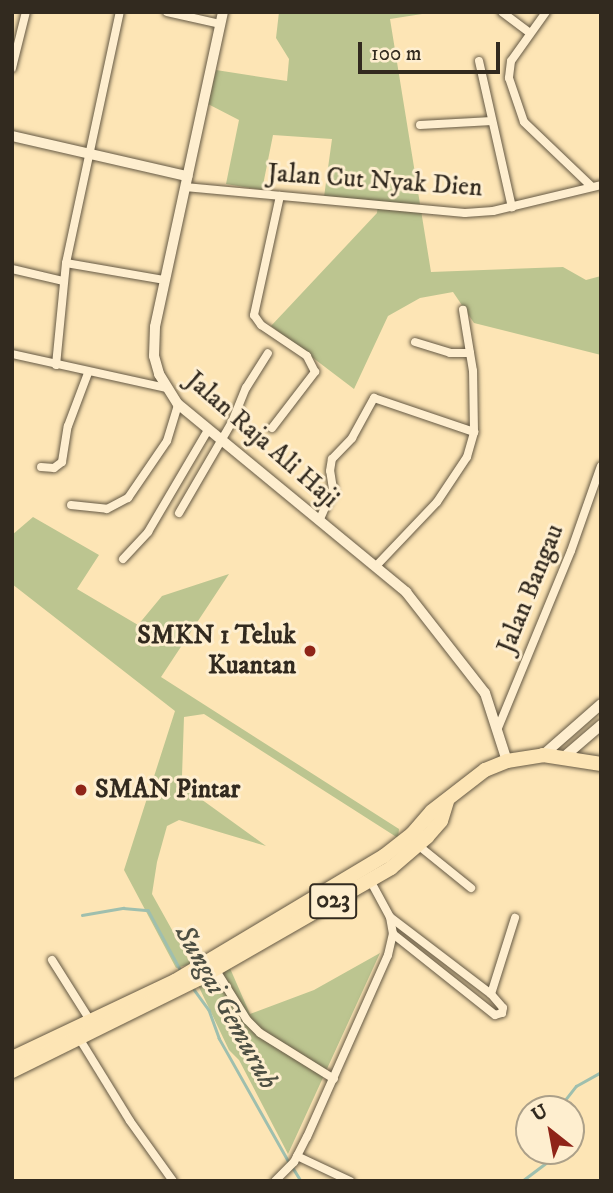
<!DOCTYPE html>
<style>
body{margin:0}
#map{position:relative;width:613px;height:1193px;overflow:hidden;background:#fde5b5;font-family:"IM FELL DW Pica",serif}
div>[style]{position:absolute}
.green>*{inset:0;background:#bcc590}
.stream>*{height:2.5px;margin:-1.25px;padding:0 1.25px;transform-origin:1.25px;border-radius:1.25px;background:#9fbfae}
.roads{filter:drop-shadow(0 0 2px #655944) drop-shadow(0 0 2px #655944)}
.street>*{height:8px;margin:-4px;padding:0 4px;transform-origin:4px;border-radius:4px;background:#feeecf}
.secondary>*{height:10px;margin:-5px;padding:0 5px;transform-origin:5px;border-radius:5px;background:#feeecf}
.highway>*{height:14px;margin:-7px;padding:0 7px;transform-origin:7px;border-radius:7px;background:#fde5b5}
.dots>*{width:19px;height:19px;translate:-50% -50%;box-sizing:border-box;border:4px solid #feeecf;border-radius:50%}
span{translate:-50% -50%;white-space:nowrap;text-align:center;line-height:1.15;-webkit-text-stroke:6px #feeecf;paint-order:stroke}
.shield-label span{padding:2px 5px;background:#feeecf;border:2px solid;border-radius:5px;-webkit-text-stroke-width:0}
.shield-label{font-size:24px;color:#322a1f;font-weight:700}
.street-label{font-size:26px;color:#322a1f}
.poi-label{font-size:26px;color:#322a1f;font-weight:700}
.right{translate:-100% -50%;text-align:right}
.left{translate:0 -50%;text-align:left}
.water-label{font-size:28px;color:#4d4f43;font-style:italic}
.frame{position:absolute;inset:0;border:14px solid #322a1f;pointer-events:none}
.north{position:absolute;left:515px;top:1095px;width:70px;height:70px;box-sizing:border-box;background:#feeecf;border:2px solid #aca089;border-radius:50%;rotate:329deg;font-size:19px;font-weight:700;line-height:28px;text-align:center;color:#322a1f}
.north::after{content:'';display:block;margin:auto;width:24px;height:32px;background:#8f2418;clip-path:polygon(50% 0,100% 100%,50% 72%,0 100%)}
.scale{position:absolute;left:358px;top:42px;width:142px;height:32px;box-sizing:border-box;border:4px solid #322a1f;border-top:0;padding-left:9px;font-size:21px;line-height:24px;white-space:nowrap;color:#322a1f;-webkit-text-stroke:5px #feeecf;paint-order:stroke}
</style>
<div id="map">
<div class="green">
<i style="clip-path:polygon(279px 12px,435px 12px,390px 19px,431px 272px,563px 267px,586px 280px,601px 276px,601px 355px,474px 323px,453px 292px,420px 298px,388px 316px,354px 389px,271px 326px,377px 213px,378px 203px,324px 197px,332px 139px,273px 135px,262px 190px,226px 184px,239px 120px,208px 104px,216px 70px,287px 81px,289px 59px,276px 38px)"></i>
<i style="clip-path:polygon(33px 517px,99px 555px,77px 589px,138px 625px,162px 596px,229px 574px,161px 677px,399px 829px,398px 838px,204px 714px,184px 717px,182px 776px,194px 794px,266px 846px,179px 820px,167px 826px,157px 862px,152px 894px,191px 964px,176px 968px,124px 870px,175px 711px,12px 584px,12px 535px)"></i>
<i style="clip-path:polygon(380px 953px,288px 1154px,239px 1060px,229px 1050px,198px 985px,229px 966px,250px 1014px,314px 990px)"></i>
</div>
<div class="stream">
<i style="left:82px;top:915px;width:42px;rotate:-9.7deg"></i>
<i style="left:123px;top:908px;width:25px;rotate:5deg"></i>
<i style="left:148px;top:910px;width:69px;rotate:61.6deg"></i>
<i style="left:193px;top:988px;width:27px;rotate:54deg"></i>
<i style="left:209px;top:1010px;width:30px;rotate:70deg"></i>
<i style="left:219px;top:1038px;width:142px;rotate:60.6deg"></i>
<i style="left:558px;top:1109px;width:29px;rotate:-52deg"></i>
<i style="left:576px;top:1086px;width:29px;rotate:-29deg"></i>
<i style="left:293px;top:1168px;width:15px;rotate:58deg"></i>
<i style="left:522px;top:1181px;width:31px;rotate:-37deg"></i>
<i style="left:547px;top:1162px;width:13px;rotate:-58deg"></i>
</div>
<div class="roads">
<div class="street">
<i style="left:167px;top:12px;width:54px;rotate:12.8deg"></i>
<i style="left:502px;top:12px;width:35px;rotate:37deg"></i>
<i style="left:546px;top:12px;width:60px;rotate:125.5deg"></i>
<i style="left:511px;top:61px;width:17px;rotate:97deg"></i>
<i style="left:509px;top:78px;width:46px;rotate:71.2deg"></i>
<i style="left:524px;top:122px;width:93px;rotate:43.7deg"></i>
<i style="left:479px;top:61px;width:150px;rotate:77.3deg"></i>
<i style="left:12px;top:68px;width:58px;rotate:-76deg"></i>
<i style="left:420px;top:125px;width:72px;rotate:-3.2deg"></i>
<i style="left:185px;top:187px;width:281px;rotate:5.3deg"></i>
<i style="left:465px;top:213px;width:28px;rotate:-4deg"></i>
<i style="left:493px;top:211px;width:111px;rotate:-13.5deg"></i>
<i style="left:66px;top:263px;width:99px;rotate:9.8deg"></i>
<i style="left:12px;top:269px;width:52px;rotate:13.2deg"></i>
<i style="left:415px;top:342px;width:37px;rotate:17deg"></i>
<i style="left:450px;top:353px;width:20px"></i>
<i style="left:12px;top:354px;width:158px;rotate:12.4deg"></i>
<i style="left:56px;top:365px;width:102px;rotate:-84.4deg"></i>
<i style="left:66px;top:263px;width:257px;rotate:-77.9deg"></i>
<i style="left:272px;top:428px;width:71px;rotate:-52.5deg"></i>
<i style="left:315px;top:372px;width:18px;rotate:-117deg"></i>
<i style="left:307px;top:356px;width:55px;rotate:-146deg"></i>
<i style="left:261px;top:325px;width:12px;rotate:-125deg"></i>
<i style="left:254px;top:315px;width:122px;rotate:-77.7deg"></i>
<i style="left:41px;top:467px;width:13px;rotate:4deg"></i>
<i style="left:54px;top:468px;width:10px;rotate:-37deg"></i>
<i style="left:62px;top:462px;width:36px;rotate:-81deg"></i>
<i style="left:68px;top:426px;width:57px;rotate:-69.3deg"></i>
<i style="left:71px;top:505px;width:36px;rotate:6deg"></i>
<i style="left:107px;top:509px;width:24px;rotate:-28deg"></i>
<i style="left:128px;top:498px;width:69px;rotate:-55.6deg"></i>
<i style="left:167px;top:441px;width:39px;rotate:-73deg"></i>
<i style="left:179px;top:513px;width:105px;rotate:-59.8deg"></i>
<i style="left:232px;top:422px;width:37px;rotate:-68deg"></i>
<i style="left:246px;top:388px;width:41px;rotate:-57.8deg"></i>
<i style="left:319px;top:521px;width:35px;rotate:-66deg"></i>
<i style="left:333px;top:489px;width:18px;rotate:-99deg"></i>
<i style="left:330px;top:471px;width:12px;rotate:-81deg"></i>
<i style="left:332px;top:459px;width:29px;rotate:-46deg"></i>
<i style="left:352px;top:438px;width:46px;rotate:-61.2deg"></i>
<i style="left:374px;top:398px;width:106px;rotate:18.8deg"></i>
<i style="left:123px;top:559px;width:37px;rotate:-47deg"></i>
<i style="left:148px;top:532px;width:118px;rotate:-59.5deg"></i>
<i style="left:377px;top:565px;width:87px;rotate:-46.4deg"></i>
<i style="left:437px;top:502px;width:54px;rotate:-56.3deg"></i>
<i style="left:467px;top:457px;width:26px;rotate:-74deg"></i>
<i style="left:474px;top:432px;width:61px;rotate:-90.9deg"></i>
<i style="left:473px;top:371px;width:62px;rotate:-99.3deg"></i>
<i style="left:498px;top:728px;width:191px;rotate:-67.6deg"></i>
<i style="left:571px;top:551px;width:90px;rotate:-70.6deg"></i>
<i style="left:419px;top:846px;width:67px;rotate:38.9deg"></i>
<i style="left:390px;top:917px;width:127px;rotate:37.3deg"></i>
<i style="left:491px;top:994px;width:18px;rotate:49deg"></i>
<i style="left:503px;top:1008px;width:5px;rotate:101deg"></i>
<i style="left:502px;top:1013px;width:7px;rotate:164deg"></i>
<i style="left:495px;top:1015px;width:130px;rotate:-141.5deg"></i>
<i style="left:52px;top:960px;width:71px;rotate:57.7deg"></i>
<i style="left:215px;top:969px;width:60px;rotate:57.9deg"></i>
<i style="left:247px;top:1020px;width:18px;rotate:45deg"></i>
<i style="left:260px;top:1033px;width:87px;rotate:31.9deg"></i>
<i style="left:491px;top:994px;width:80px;rotate:-72.5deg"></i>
<i style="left:79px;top:1038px;width:97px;rotate:58.4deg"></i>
<i style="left:130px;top:1121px;width:74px;rotate:54.4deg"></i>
<i style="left:297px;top:1156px;width:59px;rotate:25.3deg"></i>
<i style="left:275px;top:1181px;width:27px;rotate:-45deg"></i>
<i style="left:294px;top:1162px;width:28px;rotate:-63deg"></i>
<i style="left:307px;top:1137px;width:199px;rotate:-66deg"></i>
<i style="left:388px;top:955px;width:22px;rotate:-77deg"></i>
<i style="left:393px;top:934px;width:17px;rotate:-100deg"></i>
<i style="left:390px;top:917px;width:42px;rotate:-118.4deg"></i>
</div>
<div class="secondary">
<i style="left:223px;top:12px;width:322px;rotate:102.2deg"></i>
<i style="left:155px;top:327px;width:29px;rotate:92deg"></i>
<i style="left:154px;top:356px;width:19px;rotate:74deg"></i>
<i style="left:159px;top:374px;width:36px;rotate:58deg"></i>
<i style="left:178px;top:404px;width:296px;rotate:39.5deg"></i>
<i style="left:406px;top:592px;width:128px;rotate:52deg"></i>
<i style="left:485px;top:693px;width:71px;rotate:72.1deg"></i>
<i style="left:12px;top:136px;width:180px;rotate:12.9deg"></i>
<i style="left:543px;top:755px;width:77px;rotate:-41.3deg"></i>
<i style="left:565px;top:756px;width:48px;rotate:-40.7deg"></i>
</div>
<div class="highway">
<i style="left:12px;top:1058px;width:180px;rotate:-25.3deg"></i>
<i style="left:175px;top:981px;width:244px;rotate:-30.9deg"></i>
<i style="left:384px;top:856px;width:36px;rotate:-38deg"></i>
<i style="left:412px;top:834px;width:30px;rotate:-49deg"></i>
<i style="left:432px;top:811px;width:67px;rotate:-37.7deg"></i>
<i style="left:485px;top:770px;width:24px;rotate:-22deg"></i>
<i style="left:507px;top:761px;width:36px;rotate:-9deg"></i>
<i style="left:543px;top:755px;width:59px;rotate:8.8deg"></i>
<i style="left:12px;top:1071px;width:208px;rotate:-26.3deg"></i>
<i style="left:198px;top:979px;width:223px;rotate:-29.9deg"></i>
<i style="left:391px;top:868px;width:48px;rotate:-40.7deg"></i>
<i style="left:427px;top:837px;width:21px;rotate:-49deg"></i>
<i style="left:441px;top:821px;width:21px;rotate:-73deg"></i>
</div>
</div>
<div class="dots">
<i style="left:310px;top:651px;background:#8f2418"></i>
<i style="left:81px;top:790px;background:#8f2418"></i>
</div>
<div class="shield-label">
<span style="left:333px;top:901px">023</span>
</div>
<div class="street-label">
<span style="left:375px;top:181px;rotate:4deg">Jalan Cut Nyak Dien</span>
<span style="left:262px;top:440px;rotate:41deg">Jalan Raja Ali Haji</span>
<span style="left:531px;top:589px;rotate:-68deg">Jalan Bangau</span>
</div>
<div class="poi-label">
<span class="right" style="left:296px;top:651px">SMKN 1 Teluk<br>Kuantan</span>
<span class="left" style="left:95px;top:790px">SMAN Pintar</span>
</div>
<div class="water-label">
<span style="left:226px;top:1007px;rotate:61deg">Sungai Gemuruh</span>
</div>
<div class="frame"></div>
<div class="north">U</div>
<div class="scale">100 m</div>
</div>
